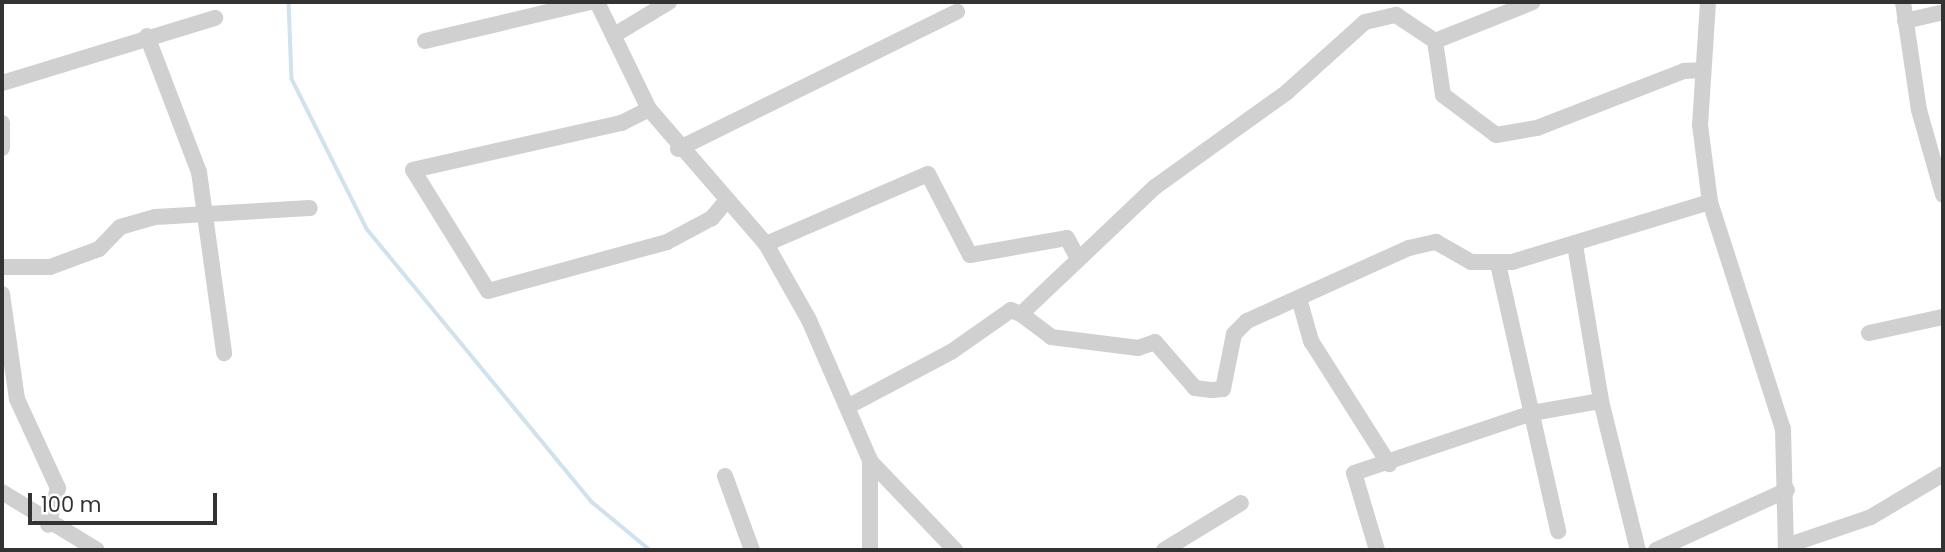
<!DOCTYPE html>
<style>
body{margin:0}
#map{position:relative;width:1945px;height:552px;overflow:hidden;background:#fff;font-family:Poppins,sans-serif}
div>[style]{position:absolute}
.stream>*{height:3.5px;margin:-1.75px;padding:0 1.75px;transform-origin:1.75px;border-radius:1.75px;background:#cfe2ee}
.minor>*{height:16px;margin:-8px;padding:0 8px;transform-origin:8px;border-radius:8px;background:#d0d0d0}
span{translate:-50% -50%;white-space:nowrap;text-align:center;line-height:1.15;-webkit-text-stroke:7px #fff;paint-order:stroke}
.frame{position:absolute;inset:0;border:4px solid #333;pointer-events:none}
.scale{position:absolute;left:28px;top:493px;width:189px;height:32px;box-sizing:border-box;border:4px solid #333;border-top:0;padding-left:9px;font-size:21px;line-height:24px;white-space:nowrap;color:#333;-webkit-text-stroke:5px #fff;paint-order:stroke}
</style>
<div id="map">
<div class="stream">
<i style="left:289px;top:2px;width:77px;rotate:87.8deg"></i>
<i style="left:292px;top:79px;width:168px;rotate:63.4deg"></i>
<i style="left:367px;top:229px;width:354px;rotate:50.5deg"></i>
<i style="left:592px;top:502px;width:75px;rotate:39.6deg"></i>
</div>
<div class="minor">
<i style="left:597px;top:2px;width:119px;rotate:64.1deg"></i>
<i style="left:649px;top:109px;width:179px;rotate:49.1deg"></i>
<i style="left:766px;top:244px;width:87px;rotate:60.5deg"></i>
<i style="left:809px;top:320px;width:153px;rotate:66.5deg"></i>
<i style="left:870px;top:460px;width:90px;rotate:90deg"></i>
<i style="left:1708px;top:2px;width:123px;rotate:93.7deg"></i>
<i style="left:1700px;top:125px;width:78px;rotate:82.6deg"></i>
<i style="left:1710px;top:202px;width:238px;rotate:72.2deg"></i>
<i style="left:1783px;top:429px;width:121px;rotate:88.6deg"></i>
<i style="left:1903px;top:2px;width:109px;rotate:81.6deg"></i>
<i style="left:1919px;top:110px;width:88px;rotate:74.2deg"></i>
<i style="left:1905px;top:21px;width:39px;rotate:-13deg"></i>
<i style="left:616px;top:34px;width:62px;rotate:-31.1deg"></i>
<i style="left:147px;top:36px;width:146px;rotate:69.1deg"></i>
<i style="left:199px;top:172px;width:183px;rotate:82.1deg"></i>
<i style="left:425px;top:41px;width:170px;rotate:-13.3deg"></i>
<i style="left:1435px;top:41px;width:55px;rotate:81.6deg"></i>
<i style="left:1443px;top:95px;width:66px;rotate:37deg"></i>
<i style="left:1496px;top:135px;width:42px;rotate:-9.7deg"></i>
<i style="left:1537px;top:128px;width:158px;rotate:-21.2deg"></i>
<i style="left:1684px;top:71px;width:19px;rotate:-3deg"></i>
<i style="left:2px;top:83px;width:223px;rotate:-17deg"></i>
<i style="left:649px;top:109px;width:31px;rotate:153deg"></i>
<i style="left:621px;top:123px;width:213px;rotate:167.3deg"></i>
<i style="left:413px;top:170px;width:142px;rotate:58.2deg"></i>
<i style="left:488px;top:291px;width:186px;rotate:-15.3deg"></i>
<i style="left:667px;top:242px;width:51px;rotate:-28.1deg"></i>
<i style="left:712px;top:218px;width:23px;rotate:-50deg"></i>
<i style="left:2px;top:123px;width:25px;rotate:90deg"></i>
<i style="left:678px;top:149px;width:311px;rotate:-26.2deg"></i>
<i style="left:766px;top:244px;width:176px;rotate:-23.4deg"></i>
<i style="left:928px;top:174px;width:91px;rotate:62.6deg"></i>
<i style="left:970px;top:255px;width:98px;rotate:-9.9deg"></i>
<i style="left:1067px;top:238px;width:21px;rotate:62deg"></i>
<i style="left:1575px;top:245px;width:158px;rotate:80.5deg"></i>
<i style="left:1601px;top:401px;width:154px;rotate:76.1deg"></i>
<i style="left:1498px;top:264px;width:274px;rotate:77.3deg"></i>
<i style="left:2px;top:267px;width:48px"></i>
<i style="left:50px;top:267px;width:52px;rotate:-20.2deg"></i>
<i style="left:99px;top:249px;width:30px;rotate:-46deg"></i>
<i style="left:120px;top:227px;width:36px;rotate:-16deg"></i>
<i style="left:155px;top:217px;width:155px;rotate:-3.3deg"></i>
<i style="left:2px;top:294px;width:106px;rotate:81.9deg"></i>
<i style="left:17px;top:399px;width:98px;rotate:65.3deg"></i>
<i style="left:58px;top:488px;width:38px;rotate:105deg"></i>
<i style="left:1300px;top:302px;width:41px;rotate:74.2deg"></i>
<i style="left:1311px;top:341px;width:146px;rotate:57.6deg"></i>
<i style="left:1021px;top:314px;width:38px;rotate:37deg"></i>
<i style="left:1051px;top:337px;width:88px;rotate:7.2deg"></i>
<i style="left:1138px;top:348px;width:18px;rotate:-19deg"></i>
<i style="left:1155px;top:342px;width:61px;rotate:49deg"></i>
<i style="left:1195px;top:388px;width:17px;rotate:7deg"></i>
<i style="left:1212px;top:390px;width:11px;rotate:-5deg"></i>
<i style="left:1223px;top:389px;width:56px;rotate:-78.7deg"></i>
<i style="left:1234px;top:334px;width:18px;rotate:-45deg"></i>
<i style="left:1247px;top:321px;width:178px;rotate:-24.3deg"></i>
<i style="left:1409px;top:248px;width:28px;rotate:-13deg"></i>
<i style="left:1436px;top:242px;width:40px;rotate:29.7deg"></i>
<i style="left:1471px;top:262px;width:41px"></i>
<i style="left:1512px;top:262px;width:207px;rotate:-16.9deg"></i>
<i style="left:1869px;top:333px;width:76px;rotate:-12.2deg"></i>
<i style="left:849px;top:406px;width:115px;rotate:-27.9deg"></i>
<i style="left:951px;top:352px;width:73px;rotate:-35deg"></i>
<i style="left:1011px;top:310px;width:11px;rotate:22deg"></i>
<i style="left:1021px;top:314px;width:185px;rotate:-43.5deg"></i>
<i style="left:1155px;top:187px;width:163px;rotate:-35.7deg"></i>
<i style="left:1287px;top:92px;width:105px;rotate:-41.9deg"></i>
<i style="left:1365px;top:22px;width:32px;rotate:-13deg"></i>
<i style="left:1396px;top:15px;width:47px;rotate:33.7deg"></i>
<i style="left:1435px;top:41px;width:105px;rotate:-21.7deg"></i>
<i style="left:871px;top:462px;width:122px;rotate:46.3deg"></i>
<i style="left:725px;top:476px;width:79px;rotate:70deg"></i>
<i style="left:2px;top:492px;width:111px;rotate:31.4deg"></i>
<i style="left:1786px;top:546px;width:90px;rotate:-18.8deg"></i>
<i style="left:1871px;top:517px;width:84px;rotate:-30.8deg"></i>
<i style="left:1164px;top:550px;width:90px;rotate:-31.4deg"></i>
<i style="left:1377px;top:550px;width:80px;rotate:-106.6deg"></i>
<i style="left:1354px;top:473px;width:188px;rotate:-18.6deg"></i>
<i style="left:1532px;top:413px;width:70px;rotate:-9.9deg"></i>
<i style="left:1656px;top:550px;width:144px;rotate:-24.6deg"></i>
</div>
<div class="frame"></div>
<div class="scale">100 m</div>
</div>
